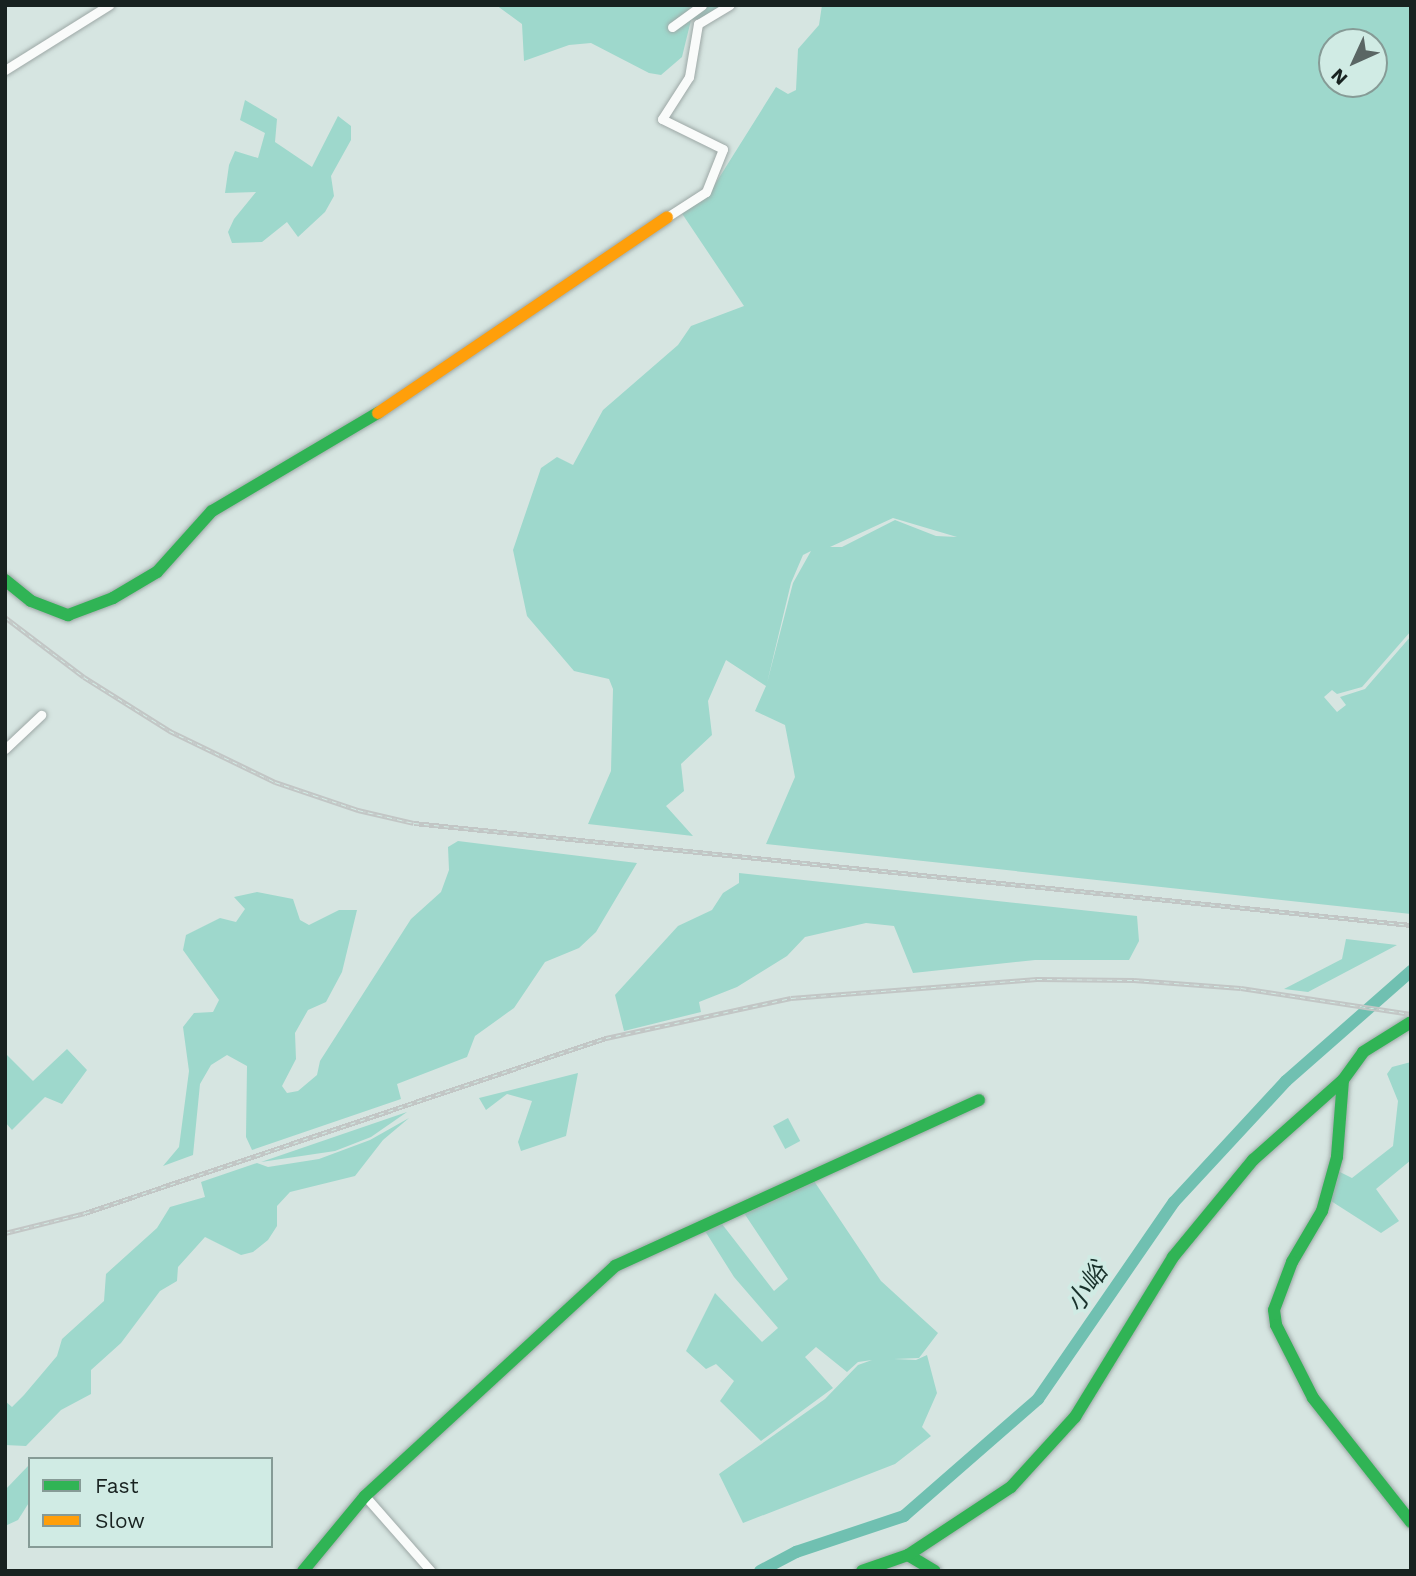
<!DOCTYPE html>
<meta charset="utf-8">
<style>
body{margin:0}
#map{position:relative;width:1416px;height:1576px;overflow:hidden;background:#d6e5e1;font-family:"Work Sans","Noto Sans SC",sans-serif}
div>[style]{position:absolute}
.green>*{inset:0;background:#9ed8cc;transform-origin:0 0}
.river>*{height:12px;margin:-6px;padding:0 6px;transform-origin:6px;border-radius:6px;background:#70c0b1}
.roads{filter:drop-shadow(0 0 2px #9da8a6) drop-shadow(0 0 2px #9da8a6)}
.street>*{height:9px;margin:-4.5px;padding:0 4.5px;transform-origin:4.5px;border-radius:4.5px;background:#f9fbfa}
.fast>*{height:12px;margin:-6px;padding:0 6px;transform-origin:6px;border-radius:6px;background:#30b455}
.slow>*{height:12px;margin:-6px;padding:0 6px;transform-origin:6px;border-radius:6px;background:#ff9f0a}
.rail>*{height:4.5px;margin-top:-2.25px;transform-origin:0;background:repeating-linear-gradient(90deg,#d0ebe4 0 5px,#c2c6c5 0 10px);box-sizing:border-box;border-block:2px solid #c2c6c5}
span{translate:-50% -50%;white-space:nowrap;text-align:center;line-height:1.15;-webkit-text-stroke:7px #d0ebe4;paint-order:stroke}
.water-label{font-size:26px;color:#19312b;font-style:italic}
.frame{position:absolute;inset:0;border:7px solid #182220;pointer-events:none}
.legend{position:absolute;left:28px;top:1457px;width:245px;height:91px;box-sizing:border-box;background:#d0ebe4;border:2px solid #869b96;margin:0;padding:9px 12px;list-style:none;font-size:21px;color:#182220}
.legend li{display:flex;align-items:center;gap:14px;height:35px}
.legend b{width:35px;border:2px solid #869b96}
.north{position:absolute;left:1318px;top:28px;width:70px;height:70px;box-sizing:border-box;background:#d0ebe4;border:2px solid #869b96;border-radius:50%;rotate:225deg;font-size:19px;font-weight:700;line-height:28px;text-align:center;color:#182220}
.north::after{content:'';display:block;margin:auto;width:24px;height:32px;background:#5a6664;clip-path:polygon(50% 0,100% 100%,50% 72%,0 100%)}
</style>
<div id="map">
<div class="green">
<i style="clip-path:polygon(496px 5px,718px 5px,722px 15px,691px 20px,682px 57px,661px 75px,649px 73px,591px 43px,569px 45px,524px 61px,522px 24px)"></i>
<i style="clip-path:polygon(evenodd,822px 5px,1411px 5px,1411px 631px,1362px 687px,1337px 694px,1332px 690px,1324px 697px,1337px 712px,1346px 705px,1340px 697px,1365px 689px,1411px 636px,1411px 914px,766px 844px,795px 777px,785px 725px,755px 711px,766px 686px,726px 660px,708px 701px,712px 735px,681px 764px,684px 791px,666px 806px,693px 836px,588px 824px,611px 771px,613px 689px,609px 679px,574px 671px,527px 616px,513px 550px,541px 468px,557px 457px,573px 465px,603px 410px,678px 345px,691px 326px,744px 306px,681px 212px,712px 189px,776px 87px,788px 94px,796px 90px,798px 49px,819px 25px,822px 5px,1332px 42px,1374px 42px,1374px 84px,1332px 84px,1332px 42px,822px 5px,893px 518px,957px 537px,936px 536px,895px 520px,842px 547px,830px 547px,893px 518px,822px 5px,811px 551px,793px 583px,767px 683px,791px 583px,803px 555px,811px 551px)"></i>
<i style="clip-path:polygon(245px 100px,277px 119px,275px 142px,312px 167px,338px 116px,351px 126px,351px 140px,331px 176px,334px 196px,325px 212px,298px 237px,287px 222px,262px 242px,232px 243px,228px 232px,234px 219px,256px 192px,225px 193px,229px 165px,235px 151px,258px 158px,265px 133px,240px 120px)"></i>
<i style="clip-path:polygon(458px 841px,637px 863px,596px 932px,579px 948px,545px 962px,514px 1008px,475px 1036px,467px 1057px,397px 1084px,401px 1099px,252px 1150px,246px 1137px,247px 1066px,227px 1055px,211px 1065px,200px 1084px,193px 1155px,163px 1166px,179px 1147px,189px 1071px,183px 1027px,194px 1013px,213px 1012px,219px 1000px,183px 950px,186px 935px,220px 918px,236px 922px,245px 909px,234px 897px,257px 892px,293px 899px,300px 920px,309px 925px,339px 910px,357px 910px,342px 972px,326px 1002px,308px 1010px,295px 1033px,296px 1059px,282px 1086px,287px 1093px,298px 1091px,317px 1075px,320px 1061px,411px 919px,441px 892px,449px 870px,448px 847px)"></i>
<i style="clip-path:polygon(739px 873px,1137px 916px,1139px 941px,1129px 960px,1035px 960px,913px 973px,894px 926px,866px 923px,805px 937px,787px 956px,737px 987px,699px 1002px,701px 1012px,624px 1031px,615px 995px,678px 926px,712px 910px,723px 893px,739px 883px)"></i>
<i style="clip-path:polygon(1346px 939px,1397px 945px,1308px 992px,1284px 989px,1342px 959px)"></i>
<i style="clip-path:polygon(67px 1049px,87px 1070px,62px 1104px,45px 1097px,12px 1130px,5px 1122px,5px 1053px,33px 1081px)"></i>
<i style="clip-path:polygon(1411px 1062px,1411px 1160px,1376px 1189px,1399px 1221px,1381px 1233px,1331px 1201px,1338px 1171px,1352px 1178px,1393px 1146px,1398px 1101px,1387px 1074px,1392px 1067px)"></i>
<i style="clip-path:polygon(578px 1073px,566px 1136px,521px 1151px,518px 1142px,532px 1101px,507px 1094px,486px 1110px,479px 1098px)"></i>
<i style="clip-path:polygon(407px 1112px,371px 1137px,335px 1151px,261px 1162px)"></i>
<i style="clip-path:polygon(409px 1118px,383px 1140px,355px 1176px,290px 1192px,277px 1206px,277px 1226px,268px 1240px,253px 1252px,241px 1255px,205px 1237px,178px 1267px,177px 1281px,160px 1291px,121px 1343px,91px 1370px,91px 1394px,61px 1410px,26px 1446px,5px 1445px,5px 1401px,12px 1407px,24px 1395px,57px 1356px,62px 1339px,104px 1301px,106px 1274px,157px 1228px,170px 1207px,205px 1197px,201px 1182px,257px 1163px,268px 1167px,319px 1159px,370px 1140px)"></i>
<i style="left:788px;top:1118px;width:26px;height:17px;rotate:62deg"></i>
<i style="clip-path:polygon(814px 1181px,881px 1281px,938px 1333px,919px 1358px,894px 1359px,916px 1360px,927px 1355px,937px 1393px,922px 1427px,931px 1436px,895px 1464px,743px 1523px,719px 1474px,825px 1399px,858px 1365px,872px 1360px,858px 1362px,847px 1372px,816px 1347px,805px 1357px,833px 1388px,761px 1441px,720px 1401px,734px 1381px,716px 1364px,706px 1369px,686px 1351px,715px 1293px,762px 1342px,778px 1328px,734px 1277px,705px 1231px,722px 1224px,774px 1291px,788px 1279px,744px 1213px)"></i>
<i style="clip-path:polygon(29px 1465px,30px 1501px,18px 1520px,5px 1526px,5px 1490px)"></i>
</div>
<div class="river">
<i style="left:760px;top:1571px;width:41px;rotate:-27.8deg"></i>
<i style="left:796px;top:1552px;width:114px;rotate:-18.4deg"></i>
<i style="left:904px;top:1516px;width:178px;rotate:-41.1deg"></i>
<i style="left:1038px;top:1399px;width:239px;rotate:-55.4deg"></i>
<i style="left:1174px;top:1202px;width:165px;rotate:-47.2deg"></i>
<i style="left:1286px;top:1081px;width:167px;rotate:-41.3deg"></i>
</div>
<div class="roads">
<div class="street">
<i style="left:672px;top:27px;width:37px;rotate:-36deg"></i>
<i style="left:5px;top:70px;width:123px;rotate:-32deg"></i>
<i style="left:667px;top:217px;width:46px;rotate:-32.7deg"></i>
<i style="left:706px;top:192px;width:46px;rotate:-68.4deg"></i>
<i style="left:723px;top:149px;width:68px;rotate:-153.8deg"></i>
<i style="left:662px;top:119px;width:50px;rotate:-57.3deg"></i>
<i style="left:689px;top:77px;width:54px;rotate:-80.4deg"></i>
<i style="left:698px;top:24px;width:37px;rotate:-31deg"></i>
<i style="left:5px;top:749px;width:50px;rotate:-43.4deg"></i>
<i style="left:365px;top:1496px;width:100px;rotate:48.7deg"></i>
</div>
<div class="fast">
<i style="left:5px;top:580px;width:33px;rotate:39deg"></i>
<i style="left:31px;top:601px;width:40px;rotate:21deg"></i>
<i style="left:68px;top:615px;width:48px;rotate:-20.7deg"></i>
<i style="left:113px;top:598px;width:51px;rotate:-30.6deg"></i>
<i style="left:157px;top:572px;width:82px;rotate:-48deg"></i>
<i style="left:212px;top:511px;width:193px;rotate:-30.6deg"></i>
<i style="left:1343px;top:1080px;width:77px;rotate:94.5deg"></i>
<i style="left:1337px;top:1157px;width:56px;rotate:105.5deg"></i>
<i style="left:1322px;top:1211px;width:59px;rotate:120.5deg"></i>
<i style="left:1292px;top:1262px;width:51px;rotate:110.6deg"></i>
<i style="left:1274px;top:1310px;width:15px;rotate:82deg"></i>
<i style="left:1276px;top:1325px;width:82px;rotate:63.1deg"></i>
<i style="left:1313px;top:1398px;width:158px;rotate:51.7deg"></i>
<i style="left:908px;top:1555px;width:31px;rotate:31deg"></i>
<i style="left:303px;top:1571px;width:97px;rotate:-50.4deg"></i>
<i style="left:365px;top:1496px;width:340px;rotate:-42.6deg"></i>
<i style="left:615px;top:1266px;width:400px;rotate:-24.5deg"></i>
<i style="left:862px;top:1571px;width:49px;rotate:-19.2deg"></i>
<i style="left:908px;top:1555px;width:123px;rotate:-33.4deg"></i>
<i style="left:1011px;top:1487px;width:95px;rotate:-47.6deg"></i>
<i style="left:1075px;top:1417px;width:188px;rotate:-58.5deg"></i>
<i style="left:1173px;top:1257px;width:126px;rotate:-50.5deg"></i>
<i style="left:1253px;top:1160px;width:120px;rotate:-41.6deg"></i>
<i style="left:1343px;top:1080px;width:34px;rotate:-54deg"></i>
<i style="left:1363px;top:1052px;width:57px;rotate:-32deg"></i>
</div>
<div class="slow">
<i style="left:378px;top:413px;width:349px;rotate:-34.1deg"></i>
</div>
</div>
<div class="rail">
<i style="left:5px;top:617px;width:99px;rotate:37.2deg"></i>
<i style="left:84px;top:677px;width:102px;rotate:32.1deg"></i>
<i style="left:170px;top:731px;width:117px;rotate:25.9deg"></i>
<i style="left:275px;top:782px;width:88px;rotate:18.6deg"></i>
<i style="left:358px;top:810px;width:57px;rotate:13.1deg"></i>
<i style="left:414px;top:823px;width:1002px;rotate:5.84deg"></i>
<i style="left:5px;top:1233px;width:82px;rotate:-14deg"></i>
<i style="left:85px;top:1213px;width:550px;rotate:-18.57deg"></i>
<i style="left:606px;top:1038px;width:189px;rotate:-12.2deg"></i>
<i style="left:791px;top:998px;width:247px;rotate:-4.4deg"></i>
<i style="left:1037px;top:979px;width:97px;rotate:0.6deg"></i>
<i style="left:1134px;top:980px;width:107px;rotate:4.3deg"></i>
<i style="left:1241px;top:988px;width:172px;rotate:8.7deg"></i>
</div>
<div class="water-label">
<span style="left:1087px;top:1288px;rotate:-56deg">小峪</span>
</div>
<div class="frame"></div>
<ul class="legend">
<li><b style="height:9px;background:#30b455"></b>Fast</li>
<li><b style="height:9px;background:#ff9f0a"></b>Slow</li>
</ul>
<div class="north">N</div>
</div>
